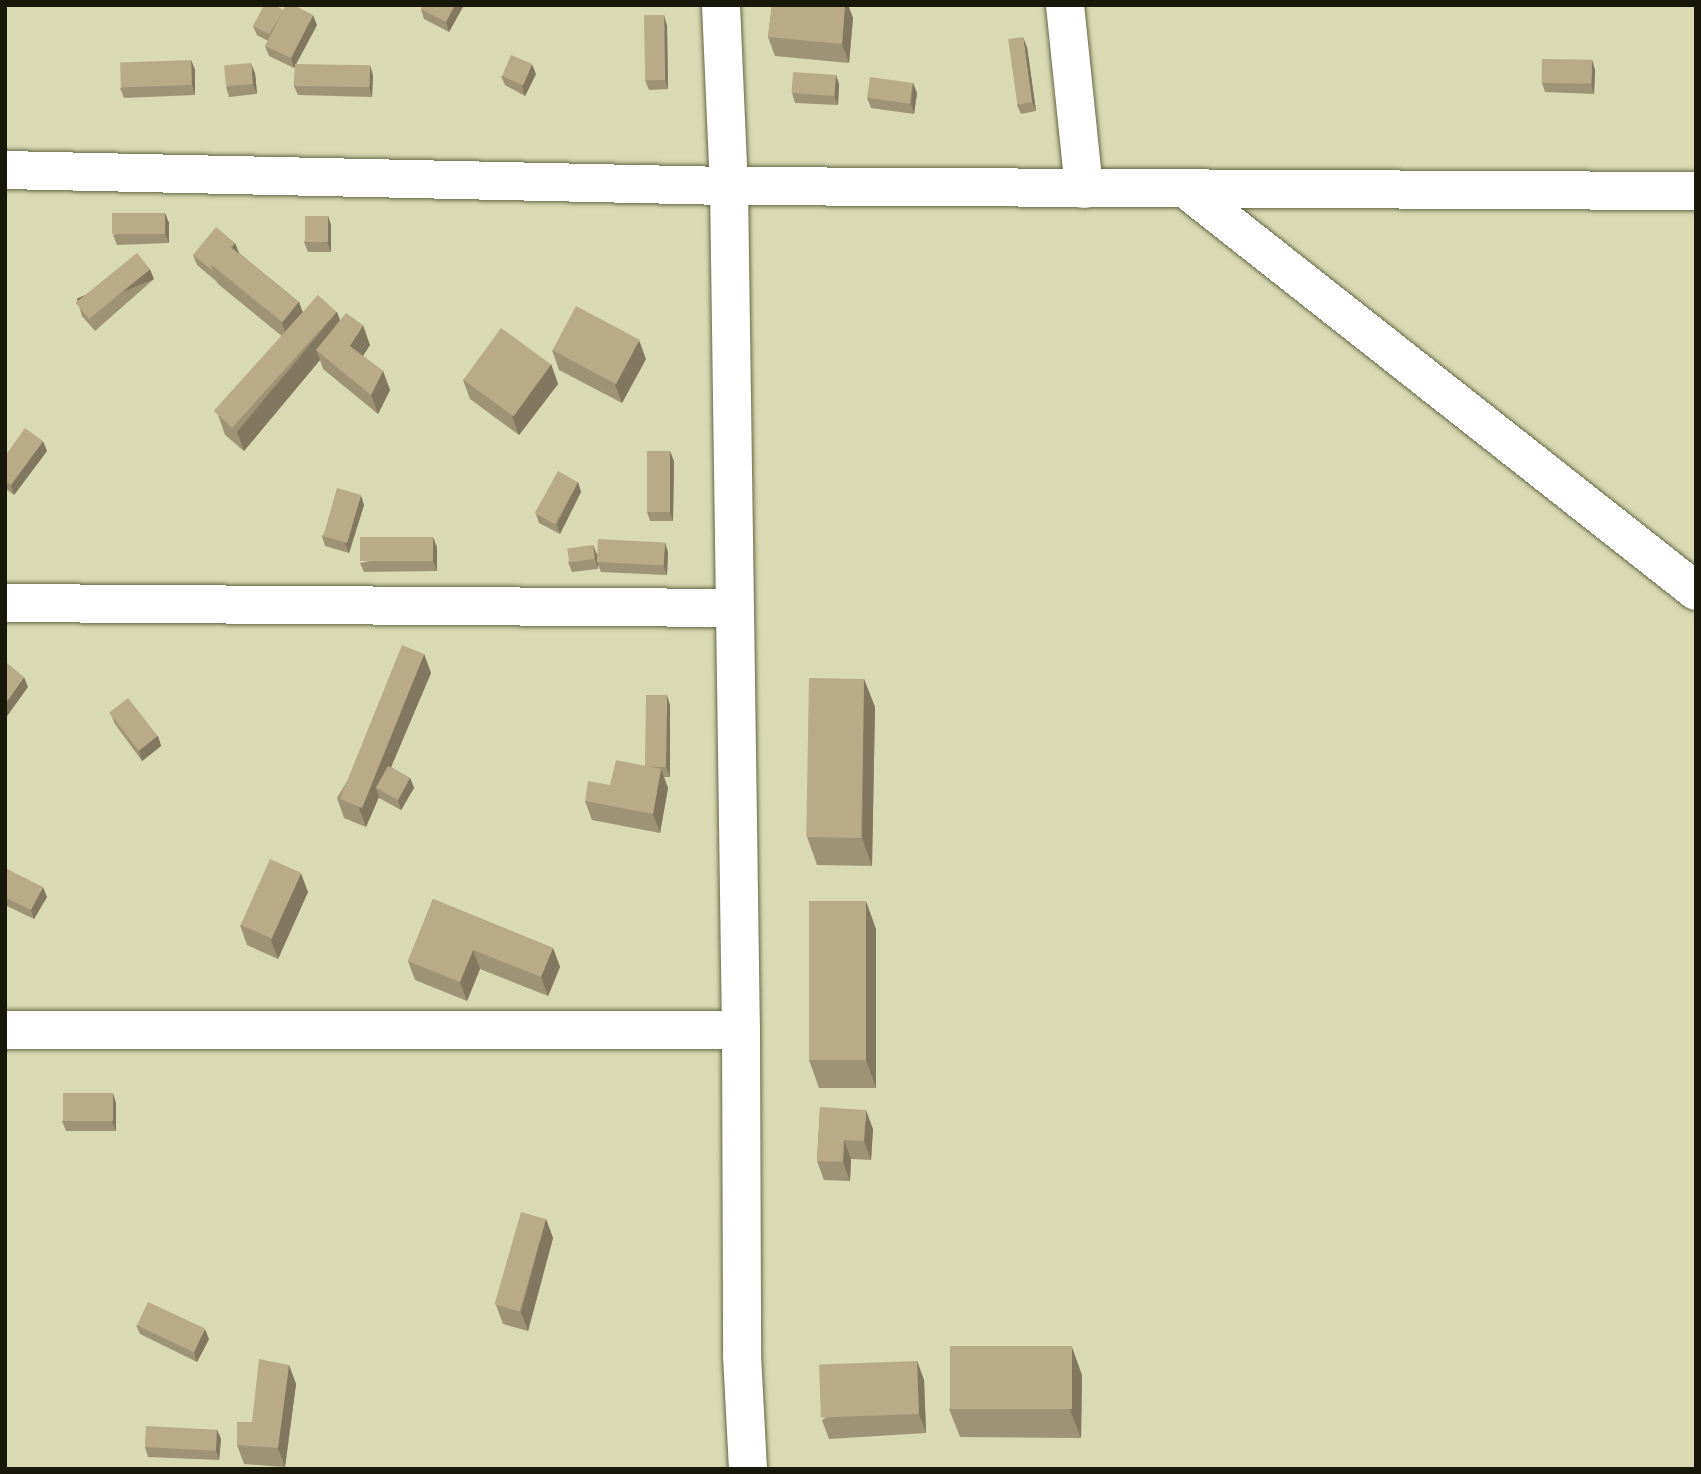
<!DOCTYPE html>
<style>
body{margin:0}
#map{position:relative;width:1701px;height:1474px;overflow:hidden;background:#d9dab4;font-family:"IBM Plex Sans",sans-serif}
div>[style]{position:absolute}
.roads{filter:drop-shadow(0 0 2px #656643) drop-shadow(0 0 2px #656643)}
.minor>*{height:38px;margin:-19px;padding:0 19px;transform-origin:19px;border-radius:19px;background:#fff}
.wall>*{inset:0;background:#9f9375}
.shaded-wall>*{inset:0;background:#82785f;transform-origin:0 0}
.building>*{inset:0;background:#b9ab88;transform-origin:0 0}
span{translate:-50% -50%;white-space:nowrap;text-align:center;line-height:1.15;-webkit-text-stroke:5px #d9dab4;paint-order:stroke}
.frame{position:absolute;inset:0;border:7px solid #18180a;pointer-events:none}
</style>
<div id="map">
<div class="roads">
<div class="minor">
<i style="left:721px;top:5px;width:181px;rotate:87.5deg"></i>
<i style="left:729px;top:186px;width:844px;rotate:89.19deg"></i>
<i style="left:741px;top:1030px;width:325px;rotate:89.8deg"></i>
<i style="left:742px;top:1355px;width:114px;rotate:87deg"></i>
<i style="left:1065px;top:5px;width:185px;rotate:84.1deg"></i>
<i style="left:5px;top:170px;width:724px;rotate:1.27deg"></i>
<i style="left:729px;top:186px;width:967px;rotate:0.3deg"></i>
<i style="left:1187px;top:190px;width:648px;rotate:38.23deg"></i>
<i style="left:5px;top:603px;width:730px;rotate:0.39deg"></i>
<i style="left:5px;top:1030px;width:736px"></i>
</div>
</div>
<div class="wall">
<i style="clip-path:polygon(423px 5px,464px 5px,449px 32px,424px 19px,421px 9px)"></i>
<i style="clip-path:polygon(772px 5px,848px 5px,853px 18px,849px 63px,775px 56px,768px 37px)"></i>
<i style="clip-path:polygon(283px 10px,317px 25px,296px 64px,373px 75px,372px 97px,298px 95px,294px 86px,295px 66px,294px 68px,269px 56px,265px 46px,268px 41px,257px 35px,253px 26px)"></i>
<i style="clip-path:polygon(667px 25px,668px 89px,649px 90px,645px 80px)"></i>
<i style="clip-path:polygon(1027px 47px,1036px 111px,1021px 114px,1017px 105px)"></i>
<i style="clip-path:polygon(191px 60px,195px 70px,195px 95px,124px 98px,120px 88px)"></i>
<i style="clip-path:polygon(1592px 60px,1595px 70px,1594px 94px,1545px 92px,1542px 83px)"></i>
<i style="clip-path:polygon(255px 73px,257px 94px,229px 97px,226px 87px)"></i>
<i style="clip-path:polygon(536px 74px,525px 96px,505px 85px,501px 76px)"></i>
<i style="clip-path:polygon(836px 75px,839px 84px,838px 105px,795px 103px,792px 93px)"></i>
<i style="clip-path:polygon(913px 83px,917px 93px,914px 114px,871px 108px,867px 98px)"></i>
<i style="clip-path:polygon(165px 213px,169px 223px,169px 243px,117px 245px,113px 235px)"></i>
<i style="clip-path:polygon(328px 216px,331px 225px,331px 252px,308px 252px,304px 242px)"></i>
<i style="clip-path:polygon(235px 243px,239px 253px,299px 302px,303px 313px,337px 312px,340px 321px,370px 345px,363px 356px,383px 371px,390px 390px,378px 414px,323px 369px,320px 360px,244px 451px,225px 435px,218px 415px,283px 337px,218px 284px,216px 281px,197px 265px,193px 255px)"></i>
<i style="clip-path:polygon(154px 279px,95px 331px,82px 316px,79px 306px)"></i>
<i style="clip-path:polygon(552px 350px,646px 359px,622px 403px,559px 370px)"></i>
<i style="clip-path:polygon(551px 364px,558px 384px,519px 435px,470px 399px,463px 380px)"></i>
<i style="clip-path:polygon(47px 451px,14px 495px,5px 488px,5px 456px)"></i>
<i style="clip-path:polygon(674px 461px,673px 521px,650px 521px,647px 512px)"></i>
<i style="clip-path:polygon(578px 482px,581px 492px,560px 534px,539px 523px,536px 514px)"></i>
<i style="clip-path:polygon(364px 505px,349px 553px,325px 546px,322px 536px)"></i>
<i style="clip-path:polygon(593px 545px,597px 555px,668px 552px,667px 575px,601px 572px,598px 565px,598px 569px,572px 572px,568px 562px)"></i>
<i style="clip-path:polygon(437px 547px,437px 571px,364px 572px,360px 563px)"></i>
<i style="clip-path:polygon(424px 654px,431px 673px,391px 767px,410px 778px,414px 788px,401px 810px,379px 798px,379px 797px,366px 827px,344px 818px,337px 798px)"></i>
<i style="clip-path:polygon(864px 679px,875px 707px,872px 866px,817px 865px,807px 837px)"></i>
<i style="clip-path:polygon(670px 705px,670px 777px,664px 777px,668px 788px,660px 833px,592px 820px,585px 801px,645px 766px)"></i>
<i style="clip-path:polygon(111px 715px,158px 736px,161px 746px,142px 761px,115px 724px)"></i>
<i style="clip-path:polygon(5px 868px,47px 897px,34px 919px,5px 905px)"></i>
<i style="clip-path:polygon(308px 892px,278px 959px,247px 945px,240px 925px)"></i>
<i style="clip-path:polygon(433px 899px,553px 948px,560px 967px,548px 996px,480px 969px,467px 1001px,415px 980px,408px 961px)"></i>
<i style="clip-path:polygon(876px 929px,876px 1088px,819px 1088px,809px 1060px)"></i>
<i style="clip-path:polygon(116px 1103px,116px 1131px,66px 1131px,62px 1121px)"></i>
<i style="clip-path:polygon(820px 1107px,873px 1129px,871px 1160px,851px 1159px,850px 1181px,824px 1180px,817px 1161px)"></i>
<i style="clip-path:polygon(546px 1219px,553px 1238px,528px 1331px,503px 1324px,496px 1305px)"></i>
<i style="clip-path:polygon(136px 1325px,209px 1339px,197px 1362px,140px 1334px)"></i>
<i style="clip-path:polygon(917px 1361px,924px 1380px,926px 1433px,829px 1439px,822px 1420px)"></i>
<i style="clip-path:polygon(289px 1365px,296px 1384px,285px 1467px,244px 1464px,237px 1445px)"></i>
<i style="clip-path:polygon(1082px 1375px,1081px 1438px,960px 1437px,949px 1409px)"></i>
<i style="clip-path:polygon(217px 1430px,221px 1439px,219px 1460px,148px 1457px,145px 1447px)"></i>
</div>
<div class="shaded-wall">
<i style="clip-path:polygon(455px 5px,464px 5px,449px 32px,446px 22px)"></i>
<i style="clip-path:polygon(845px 5px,848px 5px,853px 18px,849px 63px,842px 44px)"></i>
<i style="clip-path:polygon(313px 15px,317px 25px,294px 68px,291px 58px)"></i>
<i style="clip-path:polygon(664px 15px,667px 25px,668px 89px,665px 80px)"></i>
<i style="clip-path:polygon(1023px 37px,1027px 47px,1036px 111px,1032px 102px)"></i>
<i style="clip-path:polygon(191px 60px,195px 70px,195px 95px,192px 85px)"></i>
<i style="clip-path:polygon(1592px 60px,1595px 70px,1594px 94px,1591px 84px)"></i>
<i style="clip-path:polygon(251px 63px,255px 73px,257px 94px,253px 84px)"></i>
<i style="clip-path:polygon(532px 64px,536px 74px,525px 96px,522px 86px)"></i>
<i style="clip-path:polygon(370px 65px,373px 75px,372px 97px,369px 87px)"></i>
<i style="clip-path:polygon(836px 75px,839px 84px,838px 105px,834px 96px)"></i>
<i style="clip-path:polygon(913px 83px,917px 93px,914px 114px,911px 104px)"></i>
<i style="clip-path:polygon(165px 213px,169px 223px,169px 243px,165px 234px)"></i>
<i style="clip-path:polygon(328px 216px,331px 225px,331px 252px,327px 242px)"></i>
<i style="clip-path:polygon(235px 243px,239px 253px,215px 268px)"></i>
<i style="left:150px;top:269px;width:11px;height:79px;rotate:68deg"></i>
<i style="clip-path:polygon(299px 302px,306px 321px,289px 343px,282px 323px)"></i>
<i style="clip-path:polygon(337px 312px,344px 331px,316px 350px,320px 360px,244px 451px,237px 432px)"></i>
<i style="clip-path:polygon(363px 325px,370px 345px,357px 365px,350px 346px)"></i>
<i style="clip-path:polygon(639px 340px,646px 359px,622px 403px,615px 384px)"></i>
<i style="clip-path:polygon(551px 364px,558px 384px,519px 435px,512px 416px)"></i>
<i style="clip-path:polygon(383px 371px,390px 390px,378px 414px,371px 395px)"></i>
<i style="clip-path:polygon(43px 441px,47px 451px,14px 495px,11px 485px)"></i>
<i style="clip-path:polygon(670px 451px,674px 461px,673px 521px,670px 512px)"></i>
<i style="clip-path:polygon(578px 482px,581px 492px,560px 534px,557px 524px)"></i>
<i style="clip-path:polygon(361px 495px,364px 505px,349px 553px,345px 544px)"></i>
<i style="clip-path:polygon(433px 537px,437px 547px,437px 571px,433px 561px)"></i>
<i style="clip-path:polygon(665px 542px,668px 552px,667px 575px,663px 565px)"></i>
<i style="clip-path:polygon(593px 545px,597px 555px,598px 569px,595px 559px)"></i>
<i style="clip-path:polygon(424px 654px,431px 673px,381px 791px,376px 788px,379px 797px,366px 827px,359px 808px)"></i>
<i style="clip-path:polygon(24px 677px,28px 687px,5px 719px,5px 704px)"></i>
<i style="clip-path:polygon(864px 679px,875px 707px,872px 866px,862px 838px)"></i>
<i style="clip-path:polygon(667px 695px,670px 705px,670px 777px,666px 767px)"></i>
<i style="clip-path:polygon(158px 736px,161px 746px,142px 761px,139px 751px)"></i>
<i style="clip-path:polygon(661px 769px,668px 788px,660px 833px,653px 814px)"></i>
<i style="clip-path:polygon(410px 778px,414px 788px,401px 810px,398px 801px)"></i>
<i style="clip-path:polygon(301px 873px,308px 892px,278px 959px,271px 940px)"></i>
<i style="clip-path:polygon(43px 887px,47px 897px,34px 919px,31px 910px)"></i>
<i style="clip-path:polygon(866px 901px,876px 929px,876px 1088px,866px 1060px)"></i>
<i style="clip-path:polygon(553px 948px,560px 967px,548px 996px,541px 977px)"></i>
<i style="clip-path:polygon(473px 950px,480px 969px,467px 1001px,460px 982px)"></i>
<i style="clip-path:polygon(113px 1093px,116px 1103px,116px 1131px,112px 1121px)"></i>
<i style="clip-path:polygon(866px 1110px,873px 1129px,871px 1160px,864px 1141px)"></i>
<i style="clip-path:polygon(844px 1140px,851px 1159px,850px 1181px,843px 1162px)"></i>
<i style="clip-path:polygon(546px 1219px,553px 1238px,528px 1331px,521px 1312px)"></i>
<i style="clip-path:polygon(205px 1329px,209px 1339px,197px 1362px,194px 1352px)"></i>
<i style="clip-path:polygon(1072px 1347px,1082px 1375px,1081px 1438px,1070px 1410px)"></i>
<i style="clip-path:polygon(917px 1361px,924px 1380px,926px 1433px,919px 1414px)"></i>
<i style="clip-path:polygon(289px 1365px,296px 1384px,285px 1467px,278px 1448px)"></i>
<i style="clip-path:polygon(217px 1430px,221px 1439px,219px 1460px,216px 1450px)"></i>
</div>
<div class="building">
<i style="clip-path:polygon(264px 5px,275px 5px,283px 10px,286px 5px,294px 5px,313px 15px,291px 58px,265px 46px,282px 13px,269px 34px,253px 26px)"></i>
<i style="clip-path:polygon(423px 5px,455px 5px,446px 22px,421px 9px)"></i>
<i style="clip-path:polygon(772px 5px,845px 5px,842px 44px,768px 37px)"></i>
<i style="left:664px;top:15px;width:65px;height:20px;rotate:89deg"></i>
<i style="left:1023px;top:37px;width:66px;height:15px;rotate:82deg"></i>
<i style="left:511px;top:55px;width:23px;height:23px;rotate:23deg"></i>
<i style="left:1542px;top:59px;width:50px;height:24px;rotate:1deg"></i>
<i style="left:191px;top:60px;width:25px;height:71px;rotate:88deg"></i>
<i style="left:251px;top:63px;width:21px;height:27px;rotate:85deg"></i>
<i style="left:295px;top:64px;width:75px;height:22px;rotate:1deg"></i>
<i style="left:793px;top:72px;width:43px;height:21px;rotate:4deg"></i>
<i style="left:870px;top:77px;width:43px;height:21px;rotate:8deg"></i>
<i style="left:165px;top:213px;width:21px;height:53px;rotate:90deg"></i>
<i style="left:305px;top:216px;width:23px;height:26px"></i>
<i style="clip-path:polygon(216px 227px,235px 243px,232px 247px,227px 244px,211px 265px,213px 271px,193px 255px)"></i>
<i style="left:227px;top:244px;width:92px;height:26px;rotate:39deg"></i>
<i style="left:137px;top:253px;width:21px;height:79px;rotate:51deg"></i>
<i style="left:318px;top:295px;width:25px;height:156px;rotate:42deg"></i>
<i style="left:576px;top:306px;width:72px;height:50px;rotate:28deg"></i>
<i style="clip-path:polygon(346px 313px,363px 325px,350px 346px,383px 371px,371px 395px,316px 350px)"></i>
<i style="left:501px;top:328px;width:62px;height:64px;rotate:36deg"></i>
<i style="clip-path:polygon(25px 428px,43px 441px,11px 485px,5px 481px,5px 456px)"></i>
<i style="left:647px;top:451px;width:23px;height:61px"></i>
<i style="left:558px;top:471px;width:23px;height:48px;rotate:29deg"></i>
<i style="left:337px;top:488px;width:25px;height:50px;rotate:16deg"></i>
<i style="left:433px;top:537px;width:24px;height:73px;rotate:90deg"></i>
<i style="left:598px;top:539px;width:67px;height:23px;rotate:3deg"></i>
<i style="left:593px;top:545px;width:14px;height:26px;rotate:82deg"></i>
<i style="left:402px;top:645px;width:24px;height:166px;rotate:22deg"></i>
<i style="clip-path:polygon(7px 663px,24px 677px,5px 704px,5px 666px)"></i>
<i style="left:809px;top:678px;width:55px;height:159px;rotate:1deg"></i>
<i style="clip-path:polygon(646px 695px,667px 695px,666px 767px,653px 767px,645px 766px)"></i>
<i style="left:128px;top:698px;width:48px;height:24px;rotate:52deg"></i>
<i style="clip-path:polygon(616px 760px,661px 769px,653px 814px,585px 801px,588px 781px,610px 785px)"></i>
<i style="left:388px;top:766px;width:25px;height:25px;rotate:29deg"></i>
<i style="left:270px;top:859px;width:34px;height:72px;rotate:24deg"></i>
<i style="clip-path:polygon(5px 868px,43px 887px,31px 910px,5px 897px)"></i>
<i style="clip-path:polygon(433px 899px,553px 948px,541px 977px,473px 950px,460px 982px,408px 961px)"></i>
<i style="left:809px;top:901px;width:57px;height:159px"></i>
<i style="left:63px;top:1093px;width:50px;height:28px"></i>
<i style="clip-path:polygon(820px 1107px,866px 1110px,864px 1141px,844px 1140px,843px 1162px,817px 1161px)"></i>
<i style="left:521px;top:1212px;width:26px;height:96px;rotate:16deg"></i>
<i style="left:148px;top:1302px;width:63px;height:26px;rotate:25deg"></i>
<i style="left:950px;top:1346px;width:122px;height:63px"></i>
<i style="clip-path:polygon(259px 1359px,289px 1365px,278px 1448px,237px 1445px,237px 1422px,252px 1422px)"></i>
<i style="left:917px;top:1361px;width:53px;height:98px;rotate:88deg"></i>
<i style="left:146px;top:1426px;width:71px;height:21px;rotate:3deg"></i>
</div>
<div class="frame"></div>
</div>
